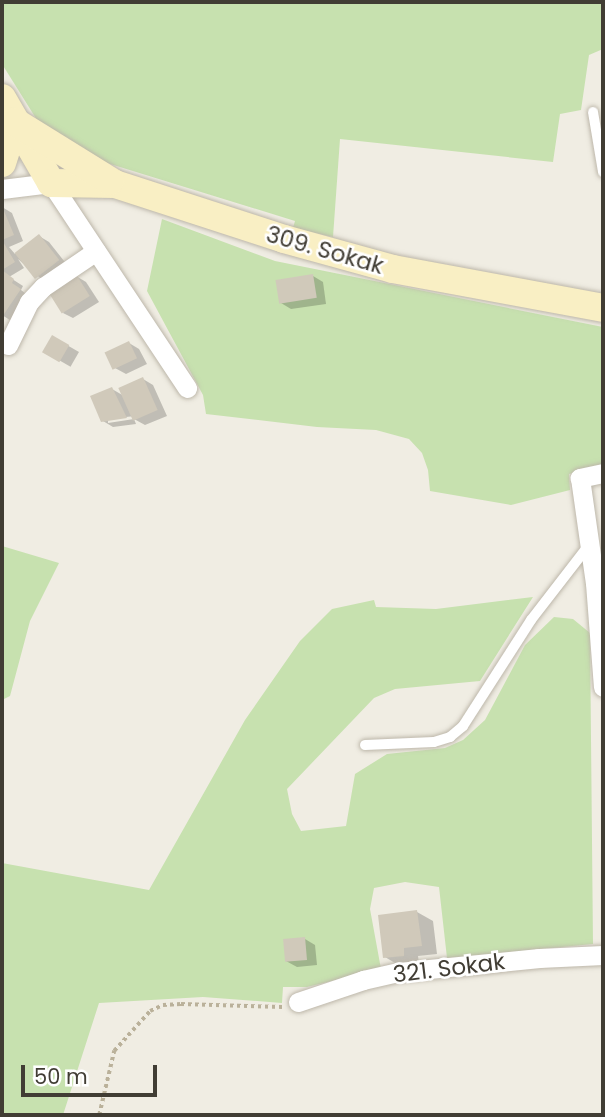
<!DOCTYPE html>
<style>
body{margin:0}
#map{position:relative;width:605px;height:1117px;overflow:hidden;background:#f0ede3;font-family:Poppins,sans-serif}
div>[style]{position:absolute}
.green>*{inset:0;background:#c7e1af}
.shadow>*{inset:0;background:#0003;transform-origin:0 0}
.building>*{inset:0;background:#d0c9ba;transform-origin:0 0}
.path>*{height:3.5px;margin-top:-1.75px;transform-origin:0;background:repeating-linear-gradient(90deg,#bab19a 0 3.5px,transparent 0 7px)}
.roads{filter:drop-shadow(0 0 2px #bdb7aa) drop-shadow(0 0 2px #bdb7aa)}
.lane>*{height:10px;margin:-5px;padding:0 5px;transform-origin:5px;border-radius:5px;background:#fff}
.street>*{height:19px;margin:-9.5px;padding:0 9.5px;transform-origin:9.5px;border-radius:9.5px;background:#fff}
.secondary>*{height:28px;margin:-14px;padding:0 14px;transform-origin:14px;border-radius:14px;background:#f9efc4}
span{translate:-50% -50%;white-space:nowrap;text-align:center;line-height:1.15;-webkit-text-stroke:5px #fff;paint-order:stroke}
.street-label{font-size:23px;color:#413d34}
.frame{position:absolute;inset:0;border:4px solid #413d34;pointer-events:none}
.scale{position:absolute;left:21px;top:1065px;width:136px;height:32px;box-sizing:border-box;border:4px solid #413d34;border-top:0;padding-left:9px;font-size:21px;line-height:24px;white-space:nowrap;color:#413d34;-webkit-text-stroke:5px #fff;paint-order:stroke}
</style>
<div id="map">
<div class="green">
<i style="clip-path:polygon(2px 2px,603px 2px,603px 49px,589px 55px,581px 110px,560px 114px,553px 162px,340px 139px,333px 237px,293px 228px,295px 221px,94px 159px,37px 120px,2px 64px)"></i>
<i style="clip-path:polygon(162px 219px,275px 261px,603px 327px,603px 465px,569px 474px,570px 490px,511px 505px,430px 491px,428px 470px,422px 453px,409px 439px,376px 430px,317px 427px,206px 414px,203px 395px,147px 291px)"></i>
<i style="clip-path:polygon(2px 546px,59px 563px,30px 621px,10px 696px,2px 700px)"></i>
<i style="clip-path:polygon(533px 597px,480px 681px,395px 689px,374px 698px,287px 789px,292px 814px,301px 831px,346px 826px,355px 774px,387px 754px,445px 748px,463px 740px,485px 720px,525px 645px,554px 617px,573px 619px,590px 633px,593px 944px,447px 958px,439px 887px,405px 882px,374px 888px,370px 909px,381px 969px,307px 987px,283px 987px,282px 1003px,203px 997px,99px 1003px,63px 1115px,2px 1115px,2px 863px,149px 890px,245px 720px,300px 641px,332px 609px,374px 600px,376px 607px,436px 609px)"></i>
</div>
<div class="shadow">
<i style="clip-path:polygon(2px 207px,12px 213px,23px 241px,9px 247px,15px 254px,39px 236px,49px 242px,68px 266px,46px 283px,18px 259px,24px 268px,9px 277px,23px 286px,21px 290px,30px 297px,13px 322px,2px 315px)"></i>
<i style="clip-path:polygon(76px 276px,86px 282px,99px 302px,73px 318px,63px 313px)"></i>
<i style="clip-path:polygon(313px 276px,323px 282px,326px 304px,291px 309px,281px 303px)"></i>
<i style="left:53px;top:337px;width:30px;height:17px;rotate:30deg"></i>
<i style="clip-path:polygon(129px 343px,139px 349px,147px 364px,126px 374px,115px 368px)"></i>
<i style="clip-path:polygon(143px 379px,153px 385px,167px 416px,145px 425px,134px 419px,135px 416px,108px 419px,108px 423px,134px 419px,136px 424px,113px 427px,103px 421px,112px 389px,124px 396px)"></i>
<i style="clip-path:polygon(417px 912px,433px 921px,437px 954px,418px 956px,419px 964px,400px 966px,385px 957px)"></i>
<i style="clip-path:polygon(305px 939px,315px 945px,317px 965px,297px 967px,286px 961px)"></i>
</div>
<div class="building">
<i style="clip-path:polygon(2px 206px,14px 235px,2px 240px,15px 262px,2px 270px)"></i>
<i style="left:39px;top:234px;width:33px;height:31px;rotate:52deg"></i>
<i style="clip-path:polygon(2px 270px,14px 279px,12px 283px,21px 289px,2px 317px)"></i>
<i style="left:76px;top:274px;width:26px;height:33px;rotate:58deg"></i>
<i style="left:313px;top:274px;width:24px;height:38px;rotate:81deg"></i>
<i style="left:52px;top:335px;width:20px;height:20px;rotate:30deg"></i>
<i style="left:129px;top:341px;width:19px;height:27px;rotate:65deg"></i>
<i style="left:143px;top:377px;width:36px;height:27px;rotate:66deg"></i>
<i style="clip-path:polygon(112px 387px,127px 418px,101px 422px,90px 396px)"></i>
<i style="clip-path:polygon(417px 910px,422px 946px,404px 948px,404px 956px,383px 958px,378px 915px)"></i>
<i style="left:305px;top:937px;width:23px;height:22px;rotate:85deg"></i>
</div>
<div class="path">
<i style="left:99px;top:1115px;width:66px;rotate:-76.8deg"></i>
<i style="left:114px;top:1051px;width:54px;rotate:-48deg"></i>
<i style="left:150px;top:1011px;width:14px;rotate:-25deg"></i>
<i style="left:163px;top:1005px;width:18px;rotate:-3deg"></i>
<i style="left:181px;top:1004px;width:102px;rotate:1.7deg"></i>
</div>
<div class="roads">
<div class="lane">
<i style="left:593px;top:112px;width:61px;rotate:80.5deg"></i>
<i style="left:365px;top:745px;width:69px;rotate:-2.5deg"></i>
<i style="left:434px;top:742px;width:17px;rotate:-17deg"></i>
<i style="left:450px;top:737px;width:17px;rotate:-40deg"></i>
<i style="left:463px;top:726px;width:126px;rotate:-57.3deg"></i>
<i style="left:531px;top:620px;width:95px;rotate:-52.3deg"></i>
</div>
<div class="street">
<i style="left:2px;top:189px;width:49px;rotate:-7deg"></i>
<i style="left:51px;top:183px;width:246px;rotate:56.4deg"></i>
<i style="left:8px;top:345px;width:48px;rotate:-64deg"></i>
<i style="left:29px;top:302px;width:21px;rotate:-47deg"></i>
<i style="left:43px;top:287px;width:64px;rotate:-34.2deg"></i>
<i style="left:603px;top:473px;width:24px;rotate:168deg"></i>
<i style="left:580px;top:478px;width:106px;rotate:81.9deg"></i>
<i style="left:595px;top:583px;width:104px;rotate:85.6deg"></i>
<i style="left:298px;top:1002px;width:69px;rotate:-18.7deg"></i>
<i style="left:363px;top:980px;width:37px;rotate:-13deg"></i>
<i style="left:399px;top:972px;width:141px;rotate:-5.7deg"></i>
<i style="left:539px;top:958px;width:64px;rotate:-2.7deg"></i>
</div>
<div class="secondary">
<i style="left:2px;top:98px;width:98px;rotate:60deg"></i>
<i style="left:51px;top:183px;width:64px;rotate:0.9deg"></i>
<i style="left:115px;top:184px;width:178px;rotate:18deg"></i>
<i style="left:284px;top:239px;width:113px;rotate:15.4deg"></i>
<i style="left:393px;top:269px;width:214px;rotate:10.5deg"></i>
<i style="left:2px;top:163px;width:43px;rotate:-72.4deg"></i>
<i style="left:15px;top:122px;width:112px;rotate:31.8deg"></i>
</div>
</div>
<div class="street-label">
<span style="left:325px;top:250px;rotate:16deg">309. Sokak</span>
<span style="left:449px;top:968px;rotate:-7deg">321. Sokak</span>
</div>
<div class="frame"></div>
<div class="scale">50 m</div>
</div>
